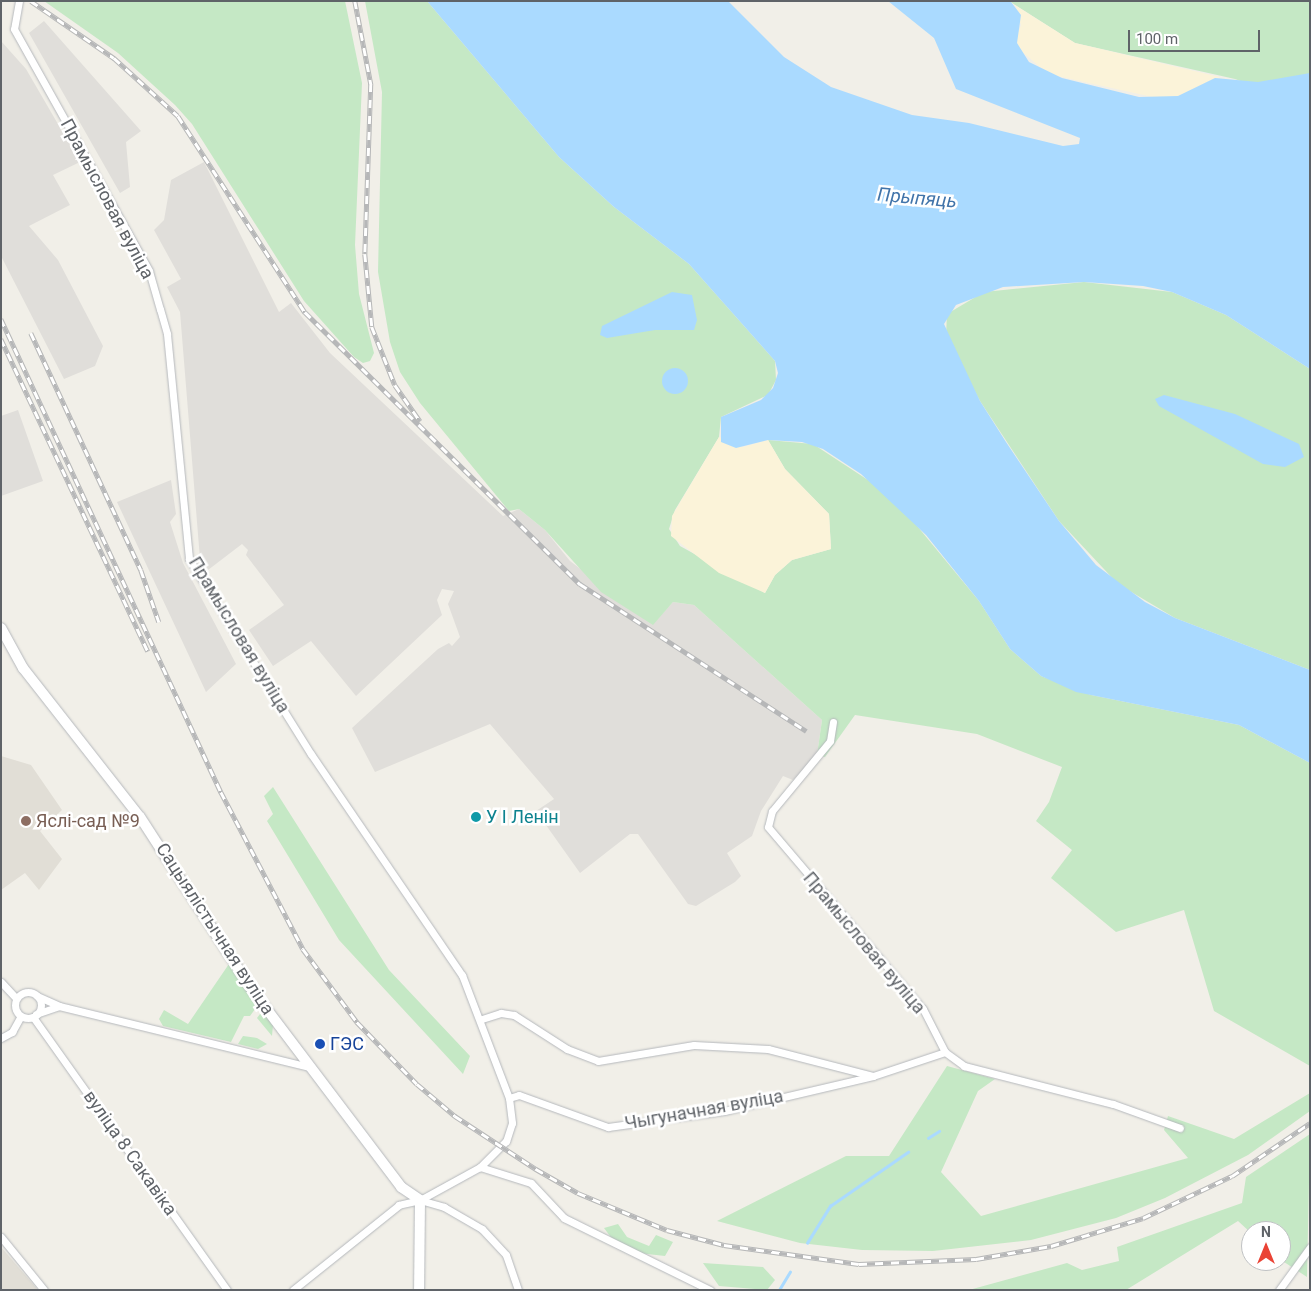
<!DOCTYPE html>
<meta charset="utf-8">
<style>
body{margin:0}
#map{position:relative;width:1311px;height:1291px;overflow:hidden;background:#f1efe8;font-family:Roboto,sans-serif}
div>[style]{position:absolute}
.industrial>*{inset:0;background:#e0deda}
.education>*{inset:0;background:#e1ded6}
.green>*{inset:0;background:#c5e8c5}
.sand>*{inset:0;background:#fbf3d9}
.water>*{inset:0;background:#aadaff}
.round{border-radius:50%}
.stream>*{height:2.5px;margin:-1.25px;padding:0 1.25px;transform-origin:1.25px;border-radius:1.25px;background:#aadaff}
.roads{filter:drop-shadow(0 0 1px #b5b8bc) drop-shadow(0 0 1px #b5b8bc)}
.street>*{height:7px;margin:-3.5px;padding:0 3.5px;transform-origin:3.5px;border-radius:3.5px;background:#fff}
.street>.ring{margin:-3.5px;padding:0;box-sizing:content-box;background:none;border:7px solid #fff;border-radius:50%}
.secondary>*{height:10px;margin:-5px;padding:0 5px;transform-origin:5px;border-radius:5px;background:#fff}
.rail>*{height:4.5px;margin-top:-2.25px;transform-origin:0;background:repeating-linear-gradient(90deg,#fff 0 8px,#b6b7b8 0 16px);box-sizing:border-box;border-block:1px solid #b6b7b8}
.dots>*{width:14px;height:14px;translate:-50% -50%;box-sizing:border-box;border:2px solid #fff;border-radius:50%}
span{translate:-50% -50%;white-space:nowrap;text-align:center;line-height:1.15;-webkit-text-stroke:5px #fff;paint-order:stroke}
.street-label{font-size:18px;color:#5f6368}
.culture-label{font-size:18px;color:#0d838f}
.left{translate:0 -50%;text-align:left}
.education-label{font-size:18px;color:#785e54}
.transit-label{font-size:18px;color:#164399}
.water-label{font-size:19px;color:#4174aa;font-style:italic}
.frame{position:absolute;inset:0;border:2px solid #5f6368;pointer-events:none}
.north{position:absolute;left:1241px;top:1221px;width:50px;height:50px;box-sizing:border-box;background:#fff;border:1px solid #bfc1c3;border-radius:50%;rotate:0deg;font-size:14px;font-weight:700;line-height:20px;text-align:center;color:#5f6368}
.north::after{content:'';display:block;margin:auto;width:18px;height:22px;background:#ea4335;clip-path:polygon(50% 0,100% 100%,50% 72%,0 100%)}
.scale{position:absolute;left:1128px;top:30px;width:132px;height:22px;box-sizing:border-box;border:2px solid #5f6368;border-top:0;padding-left:6px;font-size:15px;line-height:18px;white-space:nowrap;color:#5f6368;-webkit-text-stroke:4px #fff;paint-order:stroke}
</style>
<div id="map">
<div class="industrial">
<i style="clip-path:polygon(44px 21px,141px 131px,126px 142px,130px 187px,120px 193px,29px 33px)"></i>
<i style="clip-path:polygon(1px 41px,26px 69px,80px 162px,53px 175px,70px 205px,29px 226px,58px 260px,103px 346px,95px 366px,64px 379px,1px 256px)"></i>
<i style="clip-path:polygon(204px 162px,279px 312px,291px 303px,330px 353px,503px 516px,519px 509px,545px 530px,570px 561px,653px 624px,673px 602px,694px 605px,822px 720px,817px 755px,793px 780px,783px 776px,761px 811px,752px 836px,727px 853px,741px 876px,735px 882px,696px 906px,688px 904px,638px 834px,630px 834px,580px 873px,536px 811px,554px 799px,490px 724px,375px 772px,352px 728px,438px 649px,449px 643px,452px 646px,460px 637px,448px 604px,454px 591px,442px 589px,437px 600px,442px 615px,356px 696px,311px 641px,273px 666px,249px 630px,284px 605px,246px 555px,248px 550px,242px 544px,208px 570px,200px 559px,180px 312px,167px 287px,181px 279px,154px 230px,164px 220px,171px 180px)"></i>
<i style="clip-path:polygon(18px 410px,43px 481px,1px 496px,1px 416px)"></i>
<i style="clip-path:polygon(171px 480px,176px 514px,170px 522px,183px 563px,236px 664px,206px 692px,117px 502px)"></i>
</div>
<div class="education">
<i style="clip-path:polygon(1px 756px,31px 765px,62px 810px,40px 831px,62px 859px,39px 890px,25px 873px,1px 890px)"></i>
<i style="clip-path:polygon(1px 1247px,38px 1290px,1px 1290px)"></i>
</div>
<div class="green">
<i style="clip-path:polygon(44px 1px,345px 1px,362px 83px,355px 245px,359px 294px,374px 353px,370px 361px,363px 363px,354px 357px,304px 301px,192px 124px,175px 105px,118px 53px)"></i>
<i style="clip-path:polygon(365px 1px,427px 1px,559px 157px,614px 207px,689px 264px,775px 361px,776px 380px,768px 395px,721px 417px,719px 437px,675px 510px,669px 529px,680px 546px,765px 593px,775px 575px,792px 560px,831px 549px,829px 514px,785px 469px,768px 440px,813px 444px,874px 484px,913px 521px,979px 601px,1010px 649px,1041px 676px,1091px 695px,1239px 725px,1310px 763px,1310px 1066px,1214px 1011px,1184px 910px,1116px 932px,1051px 878px,1072px 850px,1036px 821px,1049px 802px,1062px 767px,977px 734px,855px 715px,825px 757px,817px 755px,822px 720px,694px 605px,673px 602px,653px 625px,601px 592px,545px 530px,519px 509px,509px 511px,420px 403px,400px 372px,390px 342px,378px 272px,382px 92px)"></i>
<i style="clip-path:polygon(1009px 1px,1310px 1px,1310px 107px,1235px 79px,1075px 43px)"></i>
<i style="clip-path:polygon(1084px 282px,1172px 292px,1226px 315px,1310px 369px,1310px 670px,1175px 618px,1118px 584px,1059px 521px,980px 401px,946px 336px,947px 314px,984px 292px)"></i>
<i style="clip-path:polygon(273px 787px,389px 970px,470px 1056px,463px 1074px,339px 940px,267px 821px,273px 814px,264px 796px)"></i>
<i style="clip-path:polygon(231px 961px,258px 1005px,250px 1016px,244px 1016px,231px 1042px,163px 1026px,159px 1019px,164px 1010px,188px 1024px)"></i>
<i style="clip-path:polygon(263px 1010px,273px 1025px,272px 1036px,257px 1018px)"></i>
<i style="clip-path:polygon(243px 1036px,257px 1038px,267px 1044px,258px 1049px,238px 1044px)"></i>
<i style="clip-path:polygon(947px 1066px,995px 1079px,978px 1091px,941px 1172px,981px 1216px,1188px 1158px,1164px 1130px,1168px 1116px,1234px 1139px,1310px 1093px,1310px 1111px,1248px 1155px,1165px 1198px,1116px 1218px,1031px 1240px,933px 1251px,862px 1250px,800px 1243px,717px 1221px,846px 1156px,889px 1156px)"></i>
<i style="clip-path:polygon(1310px 1134px,1307px 1277px,1281px 1260px,1281px 1231px,1251px 1233px,1238px 1221px,1126px 1290px,969px 1290px,1067px 1263px,1082px 1270px,1119px 1261px,1117px 1247px,1242px 1203px,1246px 1177px)"></i>
<i style="clip-path:polygon(618px 1224px,627px 1237px,649px 1246px,656px 1235px,673px 1242px,665px 1256px,621px 1251px,604px 1228px)"></i>
<i style="clip-path:polygon(703px 1263px,763px 1267px,775px 1280px,767px 1290px,719px 1286px)"></i>
</div>
<div class="sand">
<i style="clip-path:polygon(1015px 5px,1075px 43px,1220px 77px,1178px 96px,1157px 98px,1048px 74px,1019px 49px,1016px 38px,1021px 25px)"></i>
<i style="clip-path:polygon(719px 437px,743px 447px,768px 440px,785px 469px,829px 514px,831px 549px,792px 560px,775px 575px,765px 593px,719px 573px,671px 536px,672px 516px)"></i>
</div>
<div class="water">
<i style="clip-path:polygon(427px 1px,728px 1px,784px 57px,831px 87px,912px 115px,969px 123px,1063px 146px,1079px 144px,1080px 138px,956px 89px,934px 38px,888px 1px,1011px 2px,1021px 15px,1017px 43px,1029px 62px,1062px 78px,1139px 97px,1178px 96px,1215px 78px,1258px 82px,1310px 73px,1310px 369px,1226px 315px,1172px 292px,1143px 286px,1084px 282px,1003px 287px,956px 305px,944px 324px,980px 401px,1006px 442px,1059px 521px,1096px 565px,1145px 602px,1175px 618px,1310px 670px,1310px 763px,1239px 725px,1076px 692px,1041px 676px,1010px 649px,979px 601px,926px 535px,861px 474px,823px 449px,802px 442px,768px 440px,736px 448px,721px 442px,721px 417px,761px 400px,773px 388px,778px 373px,775px 361px,689px 264px,614px 207px,559px 157px)"></i>
<i style="clip-path:polygon(672px 292px,692px 295px,697px 320px,694px 330px,655px 330px,607px 338px,600px 335px,602px 326px)"></i>
<i class="round" style="left:662px;top:368px;width:26px;height:26px"></i>
<i style="clip-path:polygon(1164px 395px,1235px 414px,1299px 444px,1304px 457px,1285px 467px,1263px 464px,1159px 406px,1155px 399px)"></i>
</div>
<div class="stream">
<i style="left:928px;top:1138px;width:13px;rotate:-32deg"></i>
<i style="left:807px;top:1243px;width:44px;rotate:-58.1deg"></i>
<i style="left:830px;top:1206px;width:95px;rotate:-34.7deg"></i>
<i style="left:779px;top:1290px;width:21px;rotate:-59deg"></i>
</div>
<div class="roads">
<div class="street">
<i style="left:19px;top:1px;width:28px;rotate:100deg"></i>
<i style="left:14px;top:29px;width:277px;rotate:60.8deg"></i>
<i style="left:149px;top:271px;width:40px;rotate:74deg"></i>
<i style="left:160px;top:309px;width:26px;rotate:74deg"></i>
<i style="left:167px;top:334px;width:226px;rotate:84.4deg"></i>
<i style="left:189px;top:559px;width:230px;rotate:58deg"></i>
<i style="left:311px;top:754px;width:268px;rotate:55.7deg"></i>
<i style="left:462px;top:975px;width:132px;rotate:69.1deg"></i>
<i style="left:509px;top:1098px;width:25px;rotate:83deg"></i>
<i style="left:512px;top:1123px;width:19px;rotate:108deg"></i>
<i style="left:506px;top:1141px;width:37px;rotate:135deg"></i>
<i style="left:480px;top:1167px;width:68px;rotate:151.2deg"></i>
<i style="left:420px;top:1200px;width:22px;rotate:167deg"></i>
<i style="left:399px;top:1205px;width:136px;rotate:141.3deg"></i>
<i style="left:833px;top:722px;width:19px;rotate:99deg"></i>
<i style="left:830px;top:741px;width:91px;rotate:129.6deg"></i>
<i style="left:772px;top:811px;width:16px;rotate:104deg"></i>
<i style="left:768px;top:827px;width:239px;rotate:49.6deg"></i>
<i style="left:923px;top:1009px;width:48px;rotate:62.9deg"></i>
<i style="left:945px;top:1052px;width:24px;rotate:36deg"></i>
<i style="left:964px;top:1066px;width:154px;rotate:14.3deg"></i>
<i style="left:1113px;top:1104px;width:71px;rotate:19.7deg"></i>
<i style="left:1px;top:982px;width:22px;rotate:47deg"></i>
<i class="ring" style="left:15px;top:992px;width:19px;height:19px"></i>
<i style="left:37px;top:996px;width:24px;rotate:24deg"></i>
<i style="left:59px;top:1006px;width:258px;rotate:13.7deg"></i>
<i style="left:36px;top:1014px;width:24px;rotate:-19deg"></i>
<i style="left:33px;top:1017px;width:335px;rotate:54.6deg"></i>
<i style="left:482px;top:1019px;width:20px;rotate:-18deg"></i>
<i style="left:501px;top:1013px;width:13px;rotate:9deg"></i>
<i style="left:514px;top:1015px;width:63px;rotate:32.7deg"></i>
<i style="left:567px;top:1049px;width:33px;rotate:21deg"></i>
<i style="left:598px;top:1061px;width:97px;rotate:-9.5deg"></i>
<i style="left:694px;top:1045px;width:74px;rotate:3.1deg"></i>
<i style="left:768px;top:1049px;width:108px;rotate:14.4deg"></i>
<i style="left:1px;top:1038px;width:13px;rotate:-29deg"></i>
<i style="left:12px;top:1032px;width:18px;rotate:-61deg"></i>
<i style="left:509px;top:1098px;width:10px;rotate:-17deg"></i>
<i style="left:519px;top:1095px;width:95px;rotate:19.8deg"></i>
<i style="left:608px;top:1127px;width:117px;rotate:-7.9deg"></i>
<i style="left:724px;top:1111px;width:153px;rotate:-13.2deg"></i>
<i style="left:873px;top:1076px;width:76px;rotate:-18.4deg"></i>
<i style="left:480px;top:1167px;width:53px;rotate:17.4deg"></i>
<i style="left:531px;top:1183px;width:48px;rotate:46.7deg"></i>
<i style="left:564px;top:1218px;width:163px;rotate:26.3deg"></i>
<i style="left:420px;top:1200px;width:25px;rotate:16deg"></i>
<i style="left:444px;top:1207px;width:44px;rotate:30.1deg"></i>
<i style="left:482px;top:1229px;width:35px;rotate:47deg"></i>
<i style="left:506px;top:1255px;width:37px;rotate:71deg"></i>
<i style="left:1px;top:1237px;width:68px;rotate:50.9deg"></i>
<i style="left:1279px;top:1290px;width:53px;rotate:-54.2deg"></i>
</div>
<div class="secondary">
<i style="left:1px;top:628px;width:46px;rotate:61.2deg"></i>
<i style="left:23px;top:668px;width:189px;rotate:51.9deg"></i>
<i style="left:140px;top:817px;width:202px;rotate:57.1deg"></i>
<i style="left:250px;top:987px;width:251px;rotate:52.9deg"></i>
<i style="left:401px;top:1187px;width:23px;rotate:34deg"></i>
<i style="left:420px;top:1200px;width:90px;rotate:90.6deg"></i>
</div>
</div>
<div class="rail">
<i style="left:31px;top:1px;width:101px;rotate:34.5deg"></i>
<i style="left:114px;top:58px;width:86px;rotate:42.2deg"></i>
<i style="left:178px;top:116px;width:234px;rotate:57.1deg"></i>
<i style="left:305px;top:312px;width:387px;rotate:44.7deg"></i>
<i style="left:580px;top:584px;width:270px;rotate:33deg"></i>
<i style="left:355px;top:1px;width:85px;rotate:79.1deg"></i>
<i style="left:371px;top:84px;width:170px;rotate:92deg"></i>
<i style="left:365px;top:254px;width:73px;rotate:84.5deg"></i>
<i style="left:372px;top:327px;width:62px;rotate:68.4deg"></i>
<i style="left:395px;top:385px;width:44px;rotate:55.2deg"></i>
<i style="left:1px;top:319px;width:522px;rotate:65.06deg"></i>
<i style="left:221px;top:792px;width:177px;rotate:62.4deg"></i>
<i style="left:303px;top:949px;width:91px;rotate:53.5deg"></i>
<i style="left:357px;top:1022px;width:86px;rotate:45.9deg"></i>
<i style="left:417px;top:1084px;width:50px;rotate:40.1deg"></i>
<i style="left:455px;top:1116px;width:97px;rotate:33.2deg"></i>
<i style="left:536px;top:1169px;width:48px;rotate:29.7deg"></i>
<i style="left:578px;top:1193px;width:96px;rotate:22.6deg"></i>
<i style="left:667px;top:1230px;width:59px;rotate:14.7deg"></i>
<i style="left:724px;top:1245px;width:136px;rotate:8deg"></i>
<i style="left:859px;top:1264px;width:117px;rotate:-2.4deg"></i>
<i style="left:976px;top:1259px;width:76px;rotate:-9.8deg"></i>
<i style="left:1051px;top:1246px;width:96px;rotate:-16.9deg"></i>
<i style="left:1143px;top:1218px;width:98px;rotate:-25.3deg"></i>
<i style="left:1232px;top:1176px;width:94px;rotate:-34.2deg"></i>
<i style="left:31px;top:333px;width:261px;rotate:65.1deg"></i>
<i style="left:141px;top:570px;width:55px;rotate:70.9deg"></i>
<i style="left:1px;top:339px;width:345px;rotate:64.8deg"></i>
</div>
<div class="dots">
<i style="left:476px;top:817px;background:#0f9aa8"></i>
<i style="left:26px;top:821px;background:#8d6e63"></i>
<i style="left:320px;top:1044px;background:#1a4fb4"></i>
</div>
<div class="street-label">
<span style="left:107px;top:199px;rotate:62deg">Прамысловая вуліца</span>
<span style="left:239px;top:635px;rotate:59deg">Прамысловая вуліца</span>
<span style="left:215px;top:929px;rotate:57deg">Сацыялістычная вуліца</span>
<span style="left:864px;top:943px;rotate:50deg">Прамысловая вуліца</span>
<span style="left:704px;top:1110px;rotate:-10deg">Чыгуначная вуліца</span>
<span style="left:130px;top:1153px;rotate:55deg">вуліца 8 Сакавіка</span>
</div>
<div class="culture-label">
<span class="left" style="left:486px;top:817px">У І Ленін</span>
</div>
<div class="education-label">
<span class="left" style="left:36px;top:821px">Яслі-сад №9</span>
</div>
<div class="transit-label">
<span class="left" style="left:330px;top:1044px">ГЭС</span>
</div>
<div class="water-label">
<span style="left:917px;top:198px;rotate:5deg">Прыпяць</span>
</div>
<div class="frame"></div>
<div class="north">N</div>
<div class="scale">100 m</div>
</div>
